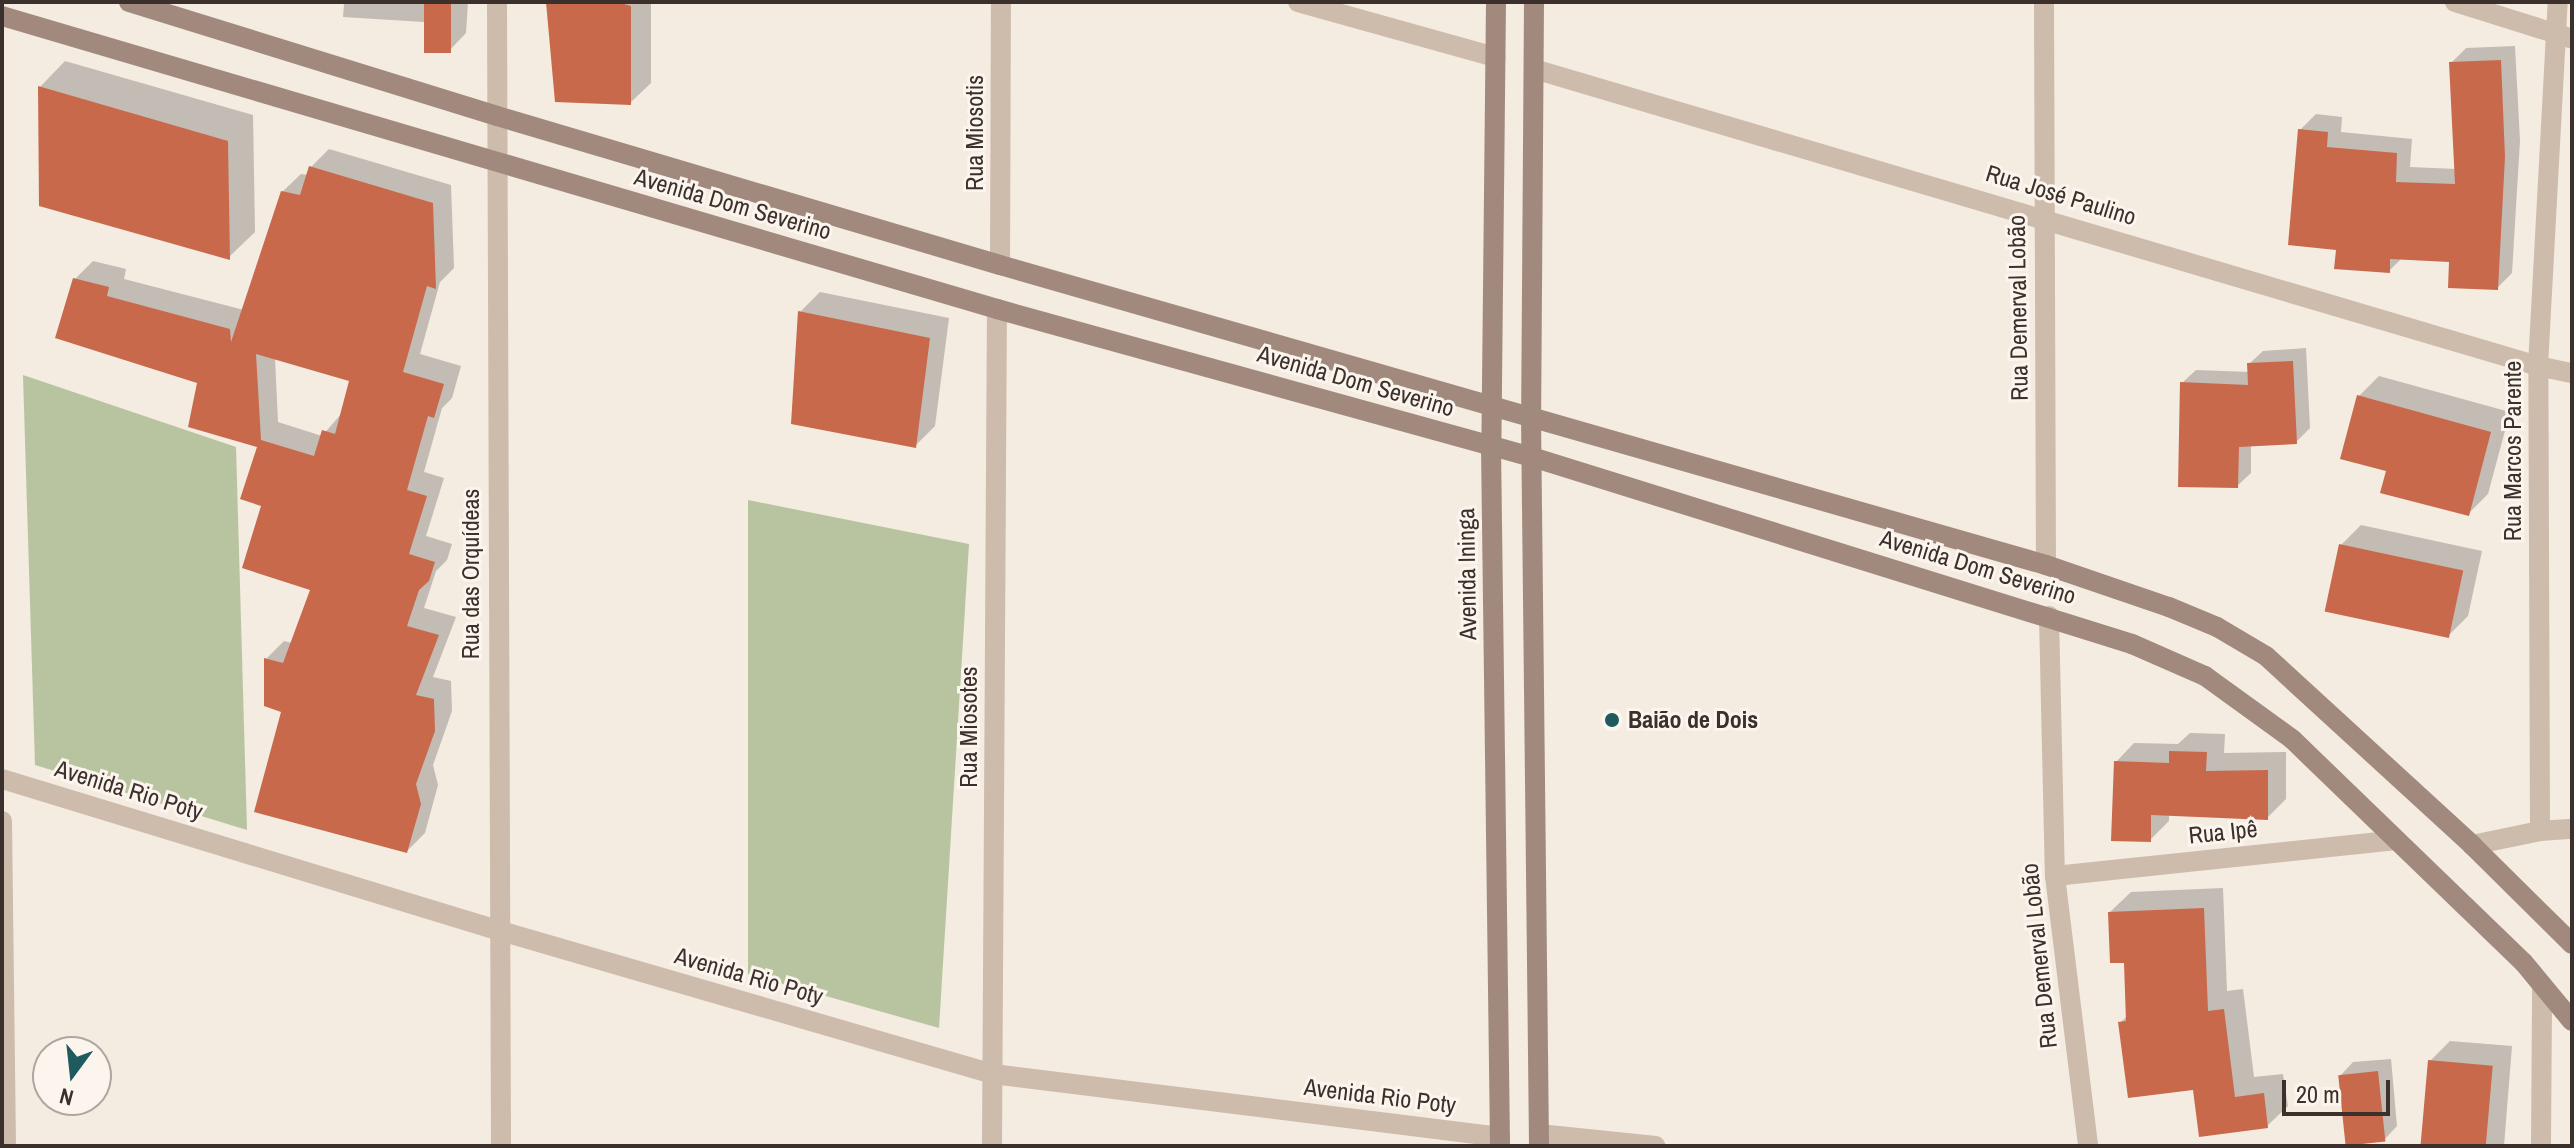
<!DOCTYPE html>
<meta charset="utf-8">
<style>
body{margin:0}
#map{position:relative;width:2574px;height:1148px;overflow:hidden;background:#f4ebe1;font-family:"Archivo Narrow",sans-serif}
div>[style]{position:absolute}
.green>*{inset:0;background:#b8c4a0}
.shadow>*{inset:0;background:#0003}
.building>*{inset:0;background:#c8694b;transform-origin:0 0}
.street>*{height:20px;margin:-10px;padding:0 10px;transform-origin:10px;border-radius:10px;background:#cdbbac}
.secondary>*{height:20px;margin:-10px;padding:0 10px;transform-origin:10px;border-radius:10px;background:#a18a7d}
.dots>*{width:22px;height:22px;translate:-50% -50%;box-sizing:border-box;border:4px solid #fbf5ee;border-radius:50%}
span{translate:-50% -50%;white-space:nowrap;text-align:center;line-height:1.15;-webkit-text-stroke:6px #fbf5ee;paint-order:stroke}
.street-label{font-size:24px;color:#3b302b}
.poi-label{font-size:24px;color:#3b302b;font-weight:700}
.left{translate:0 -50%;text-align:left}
.frame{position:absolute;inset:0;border:4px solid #3b302b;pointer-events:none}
.north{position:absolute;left:32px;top:1036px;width:80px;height:80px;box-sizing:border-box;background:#fbf5ee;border:2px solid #aea6a0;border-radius:50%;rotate:195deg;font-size:22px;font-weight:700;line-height:32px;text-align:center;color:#3b302b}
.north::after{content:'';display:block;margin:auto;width:28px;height:36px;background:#1f5a5e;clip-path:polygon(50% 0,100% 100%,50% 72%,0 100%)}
.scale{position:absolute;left:2282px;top:1080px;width:108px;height:36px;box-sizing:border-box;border:4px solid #3b302b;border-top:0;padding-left:10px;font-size:24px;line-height:28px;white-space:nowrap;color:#3b302b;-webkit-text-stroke:6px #fbf5ee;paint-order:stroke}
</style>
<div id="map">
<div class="green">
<i style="clip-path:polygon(23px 375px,236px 447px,247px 830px,35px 765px)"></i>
<i style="clip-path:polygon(748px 500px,969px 544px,939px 1028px,748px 974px)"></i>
</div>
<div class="shadow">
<i style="clip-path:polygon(292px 2px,468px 2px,466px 33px,447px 53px,424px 22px,343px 17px,344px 4px)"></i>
<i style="clip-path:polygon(548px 2px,651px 2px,651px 83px,630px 103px)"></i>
<i style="clip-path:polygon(2515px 46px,2520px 141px,2512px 273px,2497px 288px,2451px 260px,2402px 258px,2389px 271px,2338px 248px,2300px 130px,2316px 114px,2342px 117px,2341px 132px,2412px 139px,2410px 167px,2456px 169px,2451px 63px,2466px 48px)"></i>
<i style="clip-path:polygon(65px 61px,253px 115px,255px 232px,229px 257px,40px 87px)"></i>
<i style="clip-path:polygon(evenodd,329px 149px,451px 185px,454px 268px,440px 282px,420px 354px,461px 366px,452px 398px,442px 408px,424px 472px,444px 478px,426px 536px,452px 544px,447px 560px,436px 571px,424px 608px,456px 617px,433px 677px,451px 681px,452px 711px,433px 765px,438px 785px,425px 833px,407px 851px,283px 711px,266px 659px,284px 641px,292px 643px,313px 588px,264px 505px,259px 446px,199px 382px,75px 279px,93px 261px,126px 269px,124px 279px,244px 310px,282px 192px,301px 174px,308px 175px,311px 167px,329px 149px,275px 358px,352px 380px,342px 413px,322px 436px,278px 422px,275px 358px)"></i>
<i style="clip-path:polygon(820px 292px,949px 318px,935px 426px,915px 446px,800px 312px)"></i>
<i style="clip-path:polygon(2306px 348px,2310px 428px,2296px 442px,2251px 445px,2251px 473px,2237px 486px,2182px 383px,2196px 370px,2250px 372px,2249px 364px,2263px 351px)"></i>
<i style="clip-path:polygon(2379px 376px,2510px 412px,2488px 494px,2468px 514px,2388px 470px,2359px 396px)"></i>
<i style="clip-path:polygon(2361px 525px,2482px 551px,2468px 616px,2448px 636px,2341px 545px)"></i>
<i style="clip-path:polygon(2190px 733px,2225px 734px,2224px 753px,2286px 752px,2286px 799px,2267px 818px,2169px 814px,2169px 821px,2150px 840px,2116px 762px,2134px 743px,2178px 744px)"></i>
<i style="clip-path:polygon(2223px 888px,2227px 991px,2243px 989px,2254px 1077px,2283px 1074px,2288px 1106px,2267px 1126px,2195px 1088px,2121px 1022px,2128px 1015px,2126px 961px,2110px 912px,2131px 892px)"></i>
<i style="clip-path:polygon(2450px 1041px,2512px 1046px,2504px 1146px,2422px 1146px,2430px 1061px)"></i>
<i style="clip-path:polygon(2391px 1059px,2397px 1126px,2384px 1140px,2340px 1076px,2353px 1062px)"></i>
</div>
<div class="building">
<i style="left:424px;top:2px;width:27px;height:51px"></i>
<i style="clip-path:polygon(546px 2px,617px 2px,631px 6px,631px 105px,555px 102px)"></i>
<i style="clip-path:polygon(2501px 60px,2505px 157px,2498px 290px,2448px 288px,2449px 262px,2390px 259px,2390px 273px,2334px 269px,2336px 250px,2288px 245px,2298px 129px,2328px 132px,2327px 147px,2397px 153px,2396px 182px,2455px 184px,2449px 62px)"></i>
<i style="clip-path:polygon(38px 86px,228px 141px,230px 260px,39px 206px)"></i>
<i style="clip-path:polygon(evenodd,309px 166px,433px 203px,436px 289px,427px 286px,403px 372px,444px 384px,434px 418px,428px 416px,407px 490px,427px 496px,409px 554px,435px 562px,429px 581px,419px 590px,407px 626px,439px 635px,416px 695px,434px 699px,435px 731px,416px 784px,421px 804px,407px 853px,254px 812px,281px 712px,264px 706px,264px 658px,283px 663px,310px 590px,242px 568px,261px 506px,240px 499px,257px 447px,188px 427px,197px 383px,55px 338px,73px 278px,109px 287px,107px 296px,230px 329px,231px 342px,281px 191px,300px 195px,309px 166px,256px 354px,349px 381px,335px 434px,322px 430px,314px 456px,261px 440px,256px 354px)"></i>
<i style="clip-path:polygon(798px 311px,930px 338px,916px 448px,791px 424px)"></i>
<i style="clip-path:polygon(2293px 361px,2297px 444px,2239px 447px,2238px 488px,2178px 487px,2180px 382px,2248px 385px,2247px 363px)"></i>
<i style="clip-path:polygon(2357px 395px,2491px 432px,2469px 516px,2380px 493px,2386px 471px,2340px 459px)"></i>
<i style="left:2339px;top:544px;width:127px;height:69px;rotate:12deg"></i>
<i style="clip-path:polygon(2169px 751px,2207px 752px,2206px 771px,2268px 770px,2268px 820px,2151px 815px,2151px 842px,2111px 841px,2114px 761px,2169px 763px)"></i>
<i style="clip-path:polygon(2204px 908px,2208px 1011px,2224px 1009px,2235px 1097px,2264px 1093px,2268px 1128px,2199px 1137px,2193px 1090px,2128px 1098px,2118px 1022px,2126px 1021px,2124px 963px,2110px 963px,2108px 912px)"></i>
<i style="left:2428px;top:1060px;width:65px;height:86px;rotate:5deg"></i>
<i style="left:2378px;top:1071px;width:71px;height:40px;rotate:84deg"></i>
</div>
<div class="street">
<i style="left:497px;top:2px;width:1144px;rotate:89.8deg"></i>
<i style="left:1298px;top:2px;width:205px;rotate:15.6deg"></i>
<i style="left:2044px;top:2px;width:563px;rotate:89.8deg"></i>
<i style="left:2455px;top:2px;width:121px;rotate:17.4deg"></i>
<i style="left:1534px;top:69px;width:1047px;rotate:16.48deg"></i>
<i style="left:2538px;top:366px;width:35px;rotate:12deg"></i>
<i style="left:1000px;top:265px;width:263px;rotate:-89.8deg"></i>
<i style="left:2049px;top:616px;width:260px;rotate:88.7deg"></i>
<i style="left:2055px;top:876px;width:272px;rotate:83deg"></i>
<i style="left:2px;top:779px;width:518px;rotate:16.96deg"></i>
<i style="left:497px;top:930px;width:516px;rotate:16.19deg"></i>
<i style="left:993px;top:1074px;width:511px;rotate:7.08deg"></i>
<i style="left:2px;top:821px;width:325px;rotate:89.3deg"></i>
<i style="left:2540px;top:831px;width:465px;rotate:-90.2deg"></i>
<i style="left:2538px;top:366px;width:365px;rotate:-86.9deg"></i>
<i style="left:2472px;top:845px;width:69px;rotate:-11.6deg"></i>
<i style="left:2540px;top:831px;width:32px;rotate:-4deg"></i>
<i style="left:2055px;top:876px;width:343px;rotate:-6deg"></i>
<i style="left:1539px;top:1134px;width:117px;rotate:5.9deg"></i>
<i style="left:992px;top:1146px;width:837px;rotate:-89.66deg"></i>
<i style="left:2541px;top:1146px;width:161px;rotate:-89.6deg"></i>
</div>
<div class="secondary">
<i style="left:129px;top:2px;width:385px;rotate:17.2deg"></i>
<i style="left:497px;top:116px;width:525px;rotate:16.5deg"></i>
<i style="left:1000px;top:265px;width:1088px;rotate:16deg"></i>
<i style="left:2046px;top:565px;width:130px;rotate:18.9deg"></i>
<i style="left:2169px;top:607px;width:52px;rotate:22.6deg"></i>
<i style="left:2217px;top:627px;width:57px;rotate:30.6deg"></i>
<i style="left:2266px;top:656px;width:280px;rotate:42.5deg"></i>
<i style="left:2472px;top:845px;width:141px;rotate:44.7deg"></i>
<i style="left:1496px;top:2px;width:444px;rotate:90.6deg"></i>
<i style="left:1491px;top:446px;width:700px;rotate:89.26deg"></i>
<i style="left:1534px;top:2px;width:415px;rotate:90.4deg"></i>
<i style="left:1531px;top:417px;width:729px;rotate:89.37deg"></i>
<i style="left:2px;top:16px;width:1037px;rotate:16.41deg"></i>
<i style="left:997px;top:309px;width:555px;rotate:15.46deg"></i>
<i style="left:1532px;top:457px;width:628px;rotate:17.31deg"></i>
<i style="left:2132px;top:644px;width:80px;rotate:23.7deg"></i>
<i style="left:2205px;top:676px;width:107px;rotate:35.9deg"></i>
<i style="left:2292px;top:739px;width:322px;rotate:44deg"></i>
<i style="left:2524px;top:963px;width:75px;rotate:50.4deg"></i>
</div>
<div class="dots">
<i style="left:1612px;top:720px;background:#1f5a5e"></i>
</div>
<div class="street-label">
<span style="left:975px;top:133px;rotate:-90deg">Rua Miosotis</span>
<span style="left:2061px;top:195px;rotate:17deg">Rua José Paulino</span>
<span style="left:733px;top:204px;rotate:16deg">Avenida Dom Severino</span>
<span style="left:2018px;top:308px;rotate:-91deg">Rua Demerval Lobão</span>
<span style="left:1356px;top:381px;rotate:16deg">Avenida Dom Severino</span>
<span style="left:2513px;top:451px;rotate:-90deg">Rua Marcos Parente</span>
<span style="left:1978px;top:567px;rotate:17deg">Avenida Dom Severino</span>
<span style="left:471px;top:574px;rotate:-90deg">Rua das Orquídeas</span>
<span style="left:1467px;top:574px;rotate:-91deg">Avenida Ininga</span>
<span style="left:969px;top:727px;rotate:-90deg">Rua Miosotes</span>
<span style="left:129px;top:790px;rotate:17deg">Avenida Rio Poty</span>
<span style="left:2223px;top:832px;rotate:-6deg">Rua Ipê</span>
<span style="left:2039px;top:956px;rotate:-96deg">Rua Demerval Lobão</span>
<span style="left:749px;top:976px;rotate:16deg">Avenida Rio Poty</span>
<span style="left:1380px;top:1096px;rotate:7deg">Avenida Rio Poty</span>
</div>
<div class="poi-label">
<span class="left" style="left:1628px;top:720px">Baião de Dois</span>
</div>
<div class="frame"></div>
<div class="north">N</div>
<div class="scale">20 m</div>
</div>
